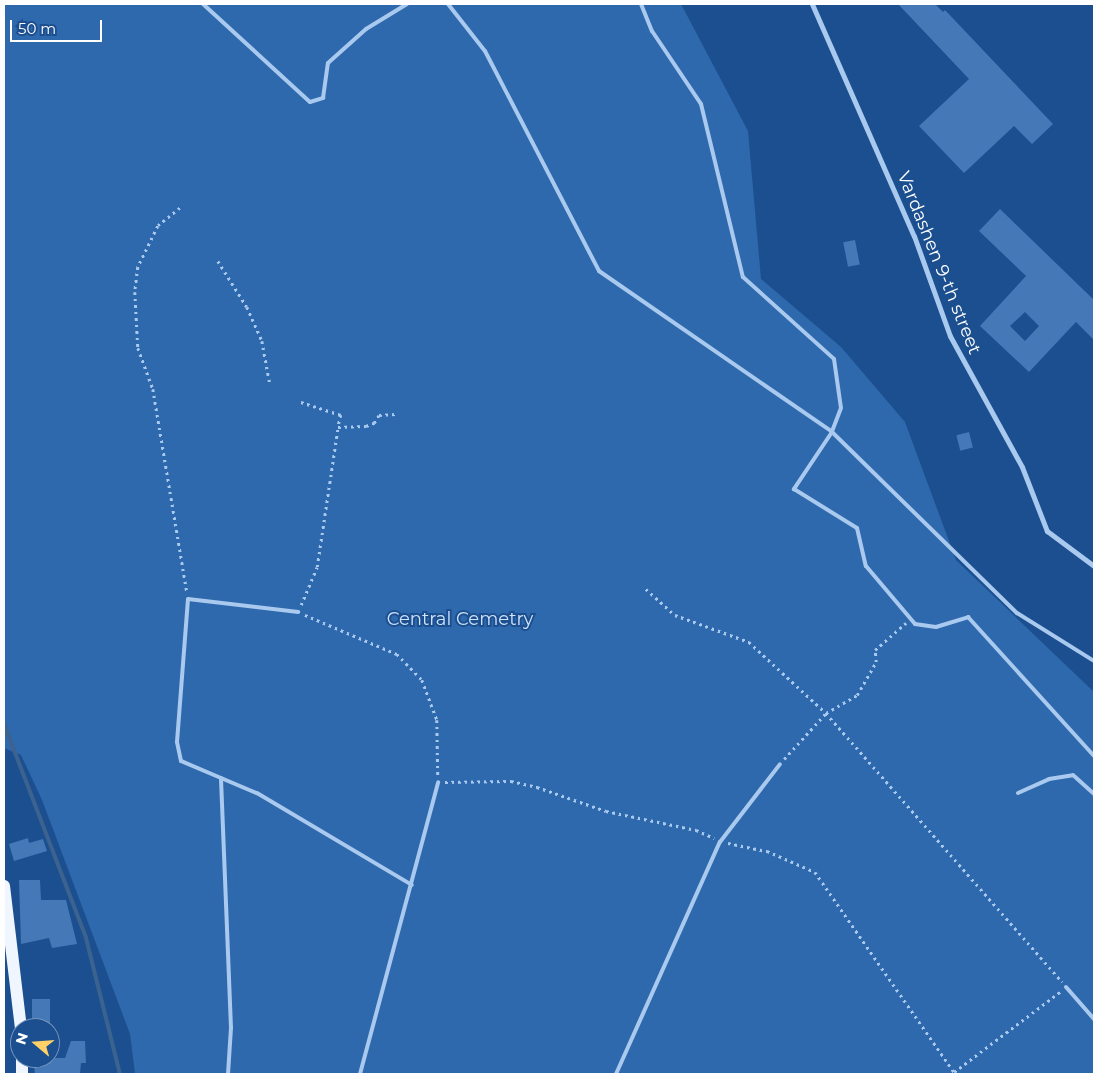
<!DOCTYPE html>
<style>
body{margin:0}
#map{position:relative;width:1098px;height:1078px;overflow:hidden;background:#1b4f8f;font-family:Montserrat,sans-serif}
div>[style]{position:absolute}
.green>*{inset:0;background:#2e69ad}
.stream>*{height:4px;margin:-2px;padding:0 2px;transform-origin:2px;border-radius:2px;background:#3c6290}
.building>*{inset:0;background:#4478b7;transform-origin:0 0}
.path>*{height:2.5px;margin-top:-1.25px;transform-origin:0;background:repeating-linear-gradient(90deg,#a9c9ee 0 2.5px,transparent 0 6.5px)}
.lane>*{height:4px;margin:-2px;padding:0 2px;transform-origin:2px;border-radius:2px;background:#a9c9ee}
.street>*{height:5px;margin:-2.5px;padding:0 2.5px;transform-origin:2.5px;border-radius:2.5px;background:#a9c9ee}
.primary>*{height:12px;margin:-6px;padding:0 6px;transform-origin:6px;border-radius:6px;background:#f0f6ff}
span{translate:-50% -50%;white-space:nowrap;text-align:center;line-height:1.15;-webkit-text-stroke:4px #1b4f8f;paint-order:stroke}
.street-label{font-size:18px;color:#fff}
.park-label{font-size:18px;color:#cfe3fa}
.frame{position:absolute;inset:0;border:5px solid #fff;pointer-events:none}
.north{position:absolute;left:10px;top:1018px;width:50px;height:50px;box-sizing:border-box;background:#1b4f8f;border:1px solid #7695bc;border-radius:50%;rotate:288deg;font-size:14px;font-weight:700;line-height:20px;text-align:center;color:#fff}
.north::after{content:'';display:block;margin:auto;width:18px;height:22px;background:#ffd166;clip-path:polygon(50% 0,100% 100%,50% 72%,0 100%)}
.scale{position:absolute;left:10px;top:20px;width:92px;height:22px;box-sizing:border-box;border:2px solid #fff;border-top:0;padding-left:6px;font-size:15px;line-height:18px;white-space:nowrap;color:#fff;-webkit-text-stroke:4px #1b4f8f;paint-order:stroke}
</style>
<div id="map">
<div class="green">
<i style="clip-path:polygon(4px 4px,681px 4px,748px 131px,761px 279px,841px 347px,905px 422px,956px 560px,1094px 692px,1094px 1074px,135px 1074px,130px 1034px,42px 800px,21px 755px,4px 748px)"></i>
</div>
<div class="stream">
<i style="left:4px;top:724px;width:229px;rotate:69deg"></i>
<i style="left:86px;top:938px;width:140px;rotate:76deg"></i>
</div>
<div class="building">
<i style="clip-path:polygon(898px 4px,935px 4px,943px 12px,945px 10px,1053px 124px,1032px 144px,1014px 126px,964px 173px,919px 126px,969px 79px)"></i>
<i style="clip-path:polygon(evenodd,1000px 209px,1094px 300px,1094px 340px,1076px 322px,1029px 372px,980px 326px,1026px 276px,979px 231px,1000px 209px,1025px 312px,1039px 326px,1025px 341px,1010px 326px,1025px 312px)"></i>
<i style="left:855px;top:240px;width:25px;height:12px;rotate:79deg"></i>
<i style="left:969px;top:432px;width:16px;height:13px;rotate:76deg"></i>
<i style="clip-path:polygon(28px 838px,29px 843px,43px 839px,47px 851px,14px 861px,9px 844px)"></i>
<i style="clip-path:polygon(19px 880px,40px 880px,41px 900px,66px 900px,77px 944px,52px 948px,49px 938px,21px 944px)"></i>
<i style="left:32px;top:999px;width:18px;height:29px"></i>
<i style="clip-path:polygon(71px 1041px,85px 1041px,86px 1063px,81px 1063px,80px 1074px,35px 1074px,33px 1058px,65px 1058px)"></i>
</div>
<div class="path">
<i style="left:180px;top:208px;width:28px;rotate:141deg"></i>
<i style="left:158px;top:226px;width:46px;rotate:116deg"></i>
<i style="left:138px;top:267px;width:25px;rotate:97deg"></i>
<i style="left:135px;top:292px;width:56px;rotate:86.9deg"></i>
<i style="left:138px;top:348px;width:44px;rotate:69.9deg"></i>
<i style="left:153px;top:389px;width:207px;rotate:80.5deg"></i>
<i style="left:218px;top:261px;width:54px;rotate:57.8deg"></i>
<i style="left:247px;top:307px;width:37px;rotate:66deg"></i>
<i style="left:262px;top:341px;width:44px;rotate:79.5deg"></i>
<i style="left:301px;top:402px;width:42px;rotate:18deg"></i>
<i style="left:341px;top:415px;width:12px;rotate:104deg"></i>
<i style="left:646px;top:589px;width:39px;rotate:42deg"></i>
<i style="left:675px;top:615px;width:79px;rotate:20deg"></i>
<i style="left:749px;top:642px;width:105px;rotate:42.7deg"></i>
<i style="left:826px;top:713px;width:358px;rotate:48.7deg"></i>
<i style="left:301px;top:605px;width:41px;rotate:-67.2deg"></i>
<i style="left:317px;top:567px;width:142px;rotate:-81.5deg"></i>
<i style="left:338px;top:427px;width:28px;rotate:-2deg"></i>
<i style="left:366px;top:426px;width:9px;rotate:-21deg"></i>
<i style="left:374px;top:423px;width:9px;rotate:-58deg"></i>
<i style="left:379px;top:415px;width:17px;rotate:-3deg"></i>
<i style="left:305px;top:615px;width:100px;rotate:23deg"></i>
<i style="left:397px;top:654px;width:36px;rotate:46deg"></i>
<i style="left:422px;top:680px;width:43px;rotate:69.4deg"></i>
<i style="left:437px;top:720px;width:55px;rotate:89deg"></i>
<i style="left:784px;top:759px;width:62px;rotate:-47.6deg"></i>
<i style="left:826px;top:713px;width:36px;rotate:-30deg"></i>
<i style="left:857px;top:695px;width:38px;rotate:-60deg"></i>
<i style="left:876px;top:662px;width:12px;rotate:-95deg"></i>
<i style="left:875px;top:650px;width:41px;rotate:-41.1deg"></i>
<i style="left:445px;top:782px;width:66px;rotate:-0.9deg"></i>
<i style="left:511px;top:781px;width:27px;rotate:13deg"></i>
<i style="left:537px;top:787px;width:73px;rotate:19.2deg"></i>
<i style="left:606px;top:811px;width:92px;rotate:11.9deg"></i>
<i style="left:696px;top:830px;width:20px;rotate:24deg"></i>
<i style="left:728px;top:843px;width:40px;rotate:12deg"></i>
<i style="left:767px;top:851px;width:52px;rotate:23.6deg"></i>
<i style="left:815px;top:872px;width:244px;rotate:55.2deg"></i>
<i style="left:954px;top:1072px;width:134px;rotate:-37.1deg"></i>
</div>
<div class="lane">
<i style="left:203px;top:4px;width:145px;rotate:42.5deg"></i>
<i style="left:310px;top:102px;width:14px;rotate:-17deg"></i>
<i style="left:323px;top:98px;width:35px;rotate:-82deg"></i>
<i style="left:328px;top:63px;width:51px;rotate:-41.8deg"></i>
<i style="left:366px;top:29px;width:48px;rotate:-31.4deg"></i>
<i style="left:448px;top:4px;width:60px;rotate:51.8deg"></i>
<i style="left:485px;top:51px;width:248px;rotate:62.6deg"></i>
<i style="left:599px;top:271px;width:283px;rotate:34.6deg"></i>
<i style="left:832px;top:432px;width:259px;rotate:44.4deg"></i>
<i style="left:1017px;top:613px;width:91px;rotate:31.9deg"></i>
<i style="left:641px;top:4px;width:29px;rotate:68deg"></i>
<i style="left:652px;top:31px;width:88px;rotate:56.1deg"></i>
<i style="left:701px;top:104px;width:178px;rotate:76.4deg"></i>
<i style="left:743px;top:277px;width:122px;rotate:42deg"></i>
<i style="left:834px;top:359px;width:49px;rotate:81.9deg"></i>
<i style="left:841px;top:408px;width:26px;rotate:111deg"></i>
<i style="left:832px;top:432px;width:69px;rotate:123.7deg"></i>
<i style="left:794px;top:489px;width:74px;rotate:31.8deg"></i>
<i style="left:857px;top:528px;width:39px;rotate:77deg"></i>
<i style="left:866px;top:566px;width:76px;rotate:49.8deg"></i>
<i style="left:915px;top:624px;width:21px;rotate:8deg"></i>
<i style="left:936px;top:627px;width:34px;rotate:-17deg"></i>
<i style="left:968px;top:617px;width:188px;rotate:47.8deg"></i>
<i style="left:221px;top:778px;width:39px;rotate:23deg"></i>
<i style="left:257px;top:793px;width:180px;rotate:30.7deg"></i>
<i style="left:1018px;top:793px;width:34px;rotate:-24deg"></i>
<i style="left:1049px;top:779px;width:24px;rotate:-9deg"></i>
<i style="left:1073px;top:775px;width:28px;rotate:42deg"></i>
<i style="left:1066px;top:987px;width:43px;rotate:48.8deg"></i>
<i style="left:228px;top:1074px;width:46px;rotate:-86.3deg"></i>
<i style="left:231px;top:1028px;width:250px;rotate:-92.3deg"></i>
<i style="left:221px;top:778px;width:43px;rotate:-157deg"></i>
<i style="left:181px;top:761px;width:19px;rotate:-102deg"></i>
<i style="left:177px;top:742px;width:143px;rotate:-85.6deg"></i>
<i style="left:188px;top:599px;width:111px;rotate:6.7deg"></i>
<i style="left:360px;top:1074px;width:302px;rotate:-75deg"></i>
<i style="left:616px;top:1074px;width:254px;rotate:-65.9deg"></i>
<i style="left:720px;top:842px;width:98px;rotate:-52.4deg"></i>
</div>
<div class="street">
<i style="left:812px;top:4px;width:253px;rotate:66.3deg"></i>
<i style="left:914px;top:236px;width:106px;rotate:70.2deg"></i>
<i style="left:950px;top:336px;width:149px;rotate:61.2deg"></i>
<i style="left:1022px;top:467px;width:69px;rotate:68.7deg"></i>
<i style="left:1047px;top:531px;width:59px;rotate:36.7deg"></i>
</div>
<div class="primary">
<i style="left:4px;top:886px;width:143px;rotate:83.2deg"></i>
<i style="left:22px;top:1058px;width:16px;rotate:90deg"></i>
</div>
<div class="street-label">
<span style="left:939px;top:263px;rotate:68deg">Vardashen 9-th street</span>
</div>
<div class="park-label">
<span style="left:460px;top:619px">Central Cemetry</span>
</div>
<div class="frame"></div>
<div class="north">N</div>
<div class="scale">50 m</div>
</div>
